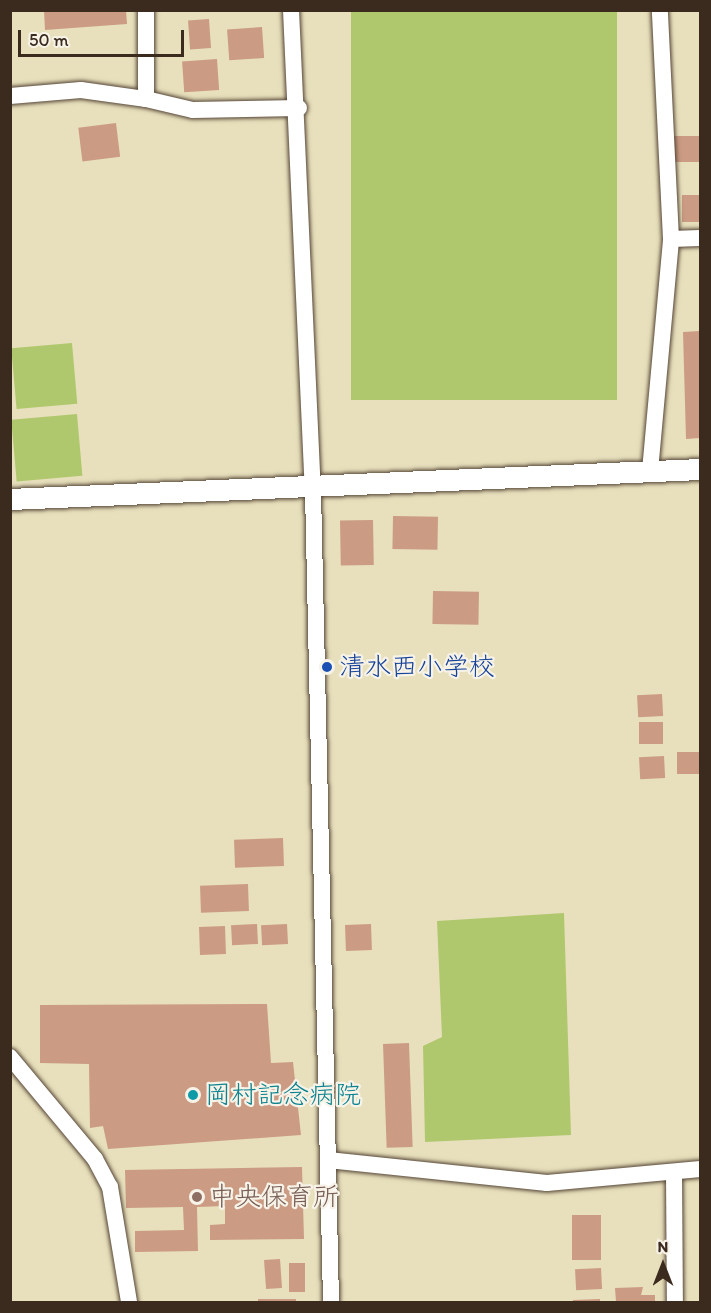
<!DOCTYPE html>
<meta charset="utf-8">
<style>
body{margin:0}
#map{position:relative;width:711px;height:1313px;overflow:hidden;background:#e8e0bc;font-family:Itim,"Klee One",sans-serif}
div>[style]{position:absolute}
.green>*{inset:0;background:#b0c86d;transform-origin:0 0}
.building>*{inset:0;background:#cb9b83;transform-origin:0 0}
.roads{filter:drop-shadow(0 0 2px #554536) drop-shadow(0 0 2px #554536)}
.minor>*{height:16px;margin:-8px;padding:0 8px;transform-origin:8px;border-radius:8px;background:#fff}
.tertiary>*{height:21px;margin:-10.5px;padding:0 10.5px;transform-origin:10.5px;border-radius:10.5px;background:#fff}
.dots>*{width:16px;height:16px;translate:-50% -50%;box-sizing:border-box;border:3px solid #f7f3e8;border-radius:50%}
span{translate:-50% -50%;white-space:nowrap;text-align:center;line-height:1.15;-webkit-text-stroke:4.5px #f7f3e8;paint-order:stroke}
.transit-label{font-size:26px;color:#164399}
.left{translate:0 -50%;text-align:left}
.culture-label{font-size:26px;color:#0d838f}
.education-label{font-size:26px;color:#785e54}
.frame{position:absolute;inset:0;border:12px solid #3b2a1e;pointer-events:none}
.north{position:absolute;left:633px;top:1235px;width:60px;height:60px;-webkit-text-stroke:4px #f7f3e8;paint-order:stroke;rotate:0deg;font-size:16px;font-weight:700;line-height:24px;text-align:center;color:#3b2a1e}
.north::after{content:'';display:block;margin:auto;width:21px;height:27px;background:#3b2a1e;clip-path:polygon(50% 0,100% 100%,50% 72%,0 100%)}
.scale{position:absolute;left:18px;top:30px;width:166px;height:27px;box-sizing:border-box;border:3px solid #3b2a1e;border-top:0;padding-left:8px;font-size:18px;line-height:21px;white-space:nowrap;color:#3b2a1e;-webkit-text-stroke:4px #f7f3e8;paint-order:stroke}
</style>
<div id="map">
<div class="green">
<i style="left:351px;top:11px;width:266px;height:389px"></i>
<i style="left:72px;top:343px;width:61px;height:61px;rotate:85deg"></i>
<i style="left:77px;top:414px;width:62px;height:66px;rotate:85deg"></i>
<i style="clip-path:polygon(564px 913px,571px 1135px,425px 1142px,423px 1046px,442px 1037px,437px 921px)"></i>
</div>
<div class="building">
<i style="clip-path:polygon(44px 10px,126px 10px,127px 24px,45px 30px)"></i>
<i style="left:209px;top:19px;width:29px;height:21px;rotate:86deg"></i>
<i style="left:262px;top:27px;width:31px;height:35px;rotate:86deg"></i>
<i style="left:217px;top:59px;width:31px;height:35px;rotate:86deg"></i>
<i style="left:116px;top:123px;width:34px;height:38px;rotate:83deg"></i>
<i style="left:700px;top:136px;width:26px;height:31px;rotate:90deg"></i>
<i style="left:700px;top:195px;width:27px;height:18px;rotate:90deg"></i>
<i style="clip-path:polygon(700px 331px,700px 438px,686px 439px,683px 332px)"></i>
<i style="left:393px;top:516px;width:45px;height:33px;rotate:1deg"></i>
<i style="left:373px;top:520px;width:45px;height:33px;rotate:89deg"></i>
<i style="left:433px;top:591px;width:46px;height:33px;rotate:1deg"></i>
<i style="left:662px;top:694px;width:22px;height:25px;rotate:87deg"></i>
<i style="left:639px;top:722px;width:24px;height:22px"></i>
<i style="left:677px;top:752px;width:23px;height:22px"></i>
<i style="left:664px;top:756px;width:22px;height:25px;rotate:87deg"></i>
<i style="left:283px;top:838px;width:28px;height:49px;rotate:88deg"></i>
<i style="left:248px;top:884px;width:27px;height:48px;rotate:88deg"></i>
<i style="left:257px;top:924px;width:20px;height:26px;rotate:87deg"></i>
<i style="left:287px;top:924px;width:20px;height:26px;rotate:87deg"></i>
<i style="left:371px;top:924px;width:26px;height:26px;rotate:88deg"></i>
<i style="left:225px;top:926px;width:28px;height:26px;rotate:88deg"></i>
<i style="clip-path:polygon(267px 1004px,271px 1063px,293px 1062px,301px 1135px,108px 1149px,103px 1126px,90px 1128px,89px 1064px,40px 1063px,40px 1005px)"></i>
<i style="left:409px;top:1043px;width:104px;height:26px;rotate:88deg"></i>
<i style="clip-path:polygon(302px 1167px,304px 1239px,210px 1240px,210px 1225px,225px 1224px,225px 1206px,197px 1207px,198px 1251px,135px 1252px,135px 1231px,184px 1230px,183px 1207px,126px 1208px,125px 1170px)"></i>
<i style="left:572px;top:1215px;width:29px;height:45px"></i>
<i style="left:280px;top:1259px;width:29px;height:16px;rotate:86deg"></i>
<i style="left:289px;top:1263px;width:16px;height:29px"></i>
<i style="left:601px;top:1268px;width:21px;height:26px;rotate:87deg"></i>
<i style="clip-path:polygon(643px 1287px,641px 1295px,655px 1295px,655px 1302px,616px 1302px,615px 1288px)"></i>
<i style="left:258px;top:1299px;width:38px;height:3px"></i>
<i style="clip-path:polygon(600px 1299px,600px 1302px,573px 1302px,573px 1300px)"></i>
</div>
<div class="roads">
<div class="minor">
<i style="left:146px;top:10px;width:89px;rotate:90deg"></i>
<i style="left:146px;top:99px;width:48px;rotate:13.2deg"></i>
<i style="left:193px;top:110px;width:106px;rotate:-1.1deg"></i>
<i style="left:291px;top:10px;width:481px;rotate:87.4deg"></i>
<i style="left:313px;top:490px;width:812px;rotate:88.73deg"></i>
<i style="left:10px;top:96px;width:71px;rotate:-4.8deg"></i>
<i style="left:81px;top:90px;width:66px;rotate:7.9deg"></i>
<i style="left:671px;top:239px;width:29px;rotate:-2deg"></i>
<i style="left:650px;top:471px;width:233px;rotate:-84.8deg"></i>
<i style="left:671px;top:239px;width:229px;rotate:-92.8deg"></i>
<i style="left:10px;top:1057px;width:133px;rotate:50.2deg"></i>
<i style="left:95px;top:1159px;width:32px;rotate:62deg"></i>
<i style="left:110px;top:1187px;width:117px;rotate:80.6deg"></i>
<i style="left:328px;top:1160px;width:220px;rotate:6deg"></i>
<i style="left:547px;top:1183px;width:154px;rotate:-5.2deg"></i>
<i style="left:674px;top:1173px;width:129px;rotate:89.6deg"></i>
</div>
<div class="tertiary">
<i style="left:10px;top:499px;width:691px;rotate:-2.49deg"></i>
</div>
</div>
<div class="dots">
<i style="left:327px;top:667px;background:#1a4fb4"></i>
<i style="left:193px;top:1095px;background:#0f9aa8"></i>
<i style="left:197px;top:1197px;background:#8d6e63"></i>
</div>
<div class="transit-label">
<span class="left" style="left:339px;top:667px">清水西小学校</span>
</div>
<div class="culture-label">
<span class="left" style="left:205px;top:1095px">岡村記念病院</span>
</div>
<div class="education-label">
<span class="left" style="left:209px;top:1197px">中央保育所</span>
</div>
<div class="frame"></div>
<div class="north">N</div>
<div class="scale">50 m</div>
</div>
